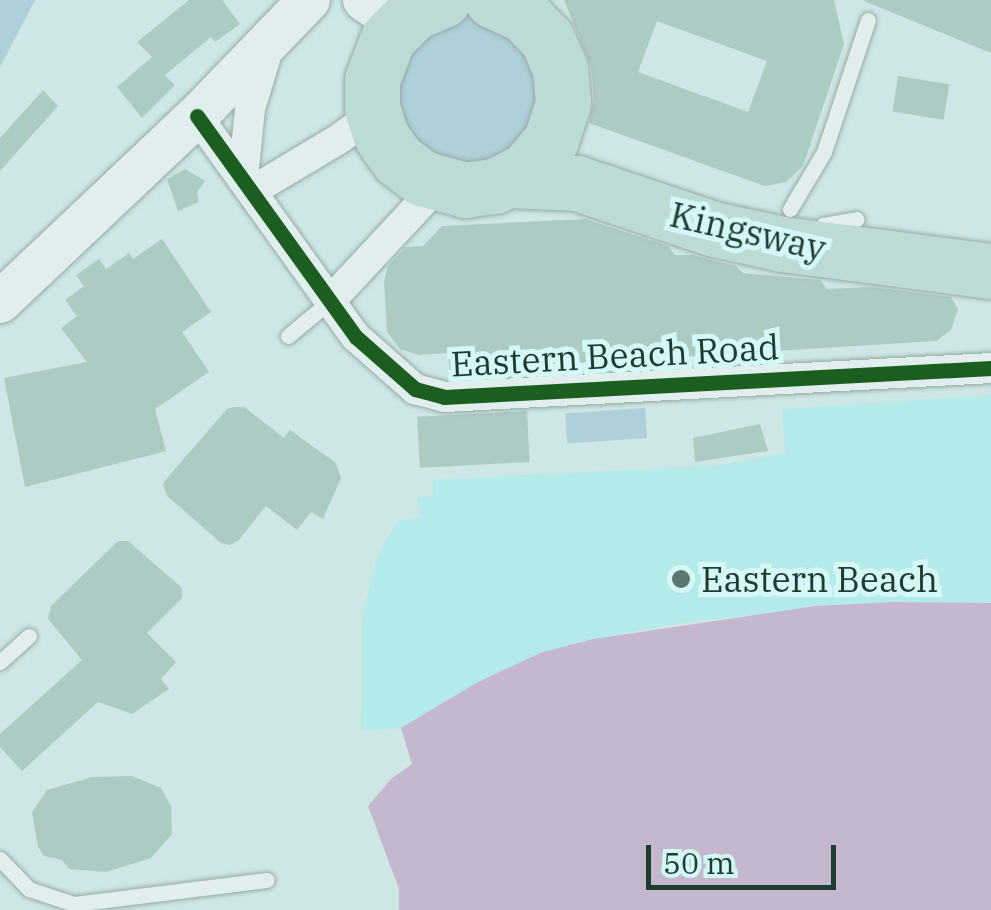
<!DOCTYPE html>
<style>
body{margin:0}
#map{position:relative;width:991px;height:910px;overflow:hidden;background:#cee6e5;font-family:"IBM Plex Serif",serif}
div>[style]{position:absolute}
.green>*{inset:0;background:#afcfd9;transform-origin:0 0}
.sand>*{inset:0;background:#b4eae8}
.water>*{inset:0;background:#c5b8cd}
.building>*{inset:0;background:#aecac4;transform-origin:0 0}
.roads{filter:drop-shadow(0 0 2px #96aba8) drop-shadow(0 0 2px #96aba8)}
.lane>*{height:15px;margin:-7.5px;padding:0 7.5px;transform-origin:7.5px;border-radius:7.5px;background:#e0eeed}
.street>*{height:30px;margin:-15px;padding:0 15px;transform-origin:15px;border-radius:15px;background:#e0eeed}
.secondary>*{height:42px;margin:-21px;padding:0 21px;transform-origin:21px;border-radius:21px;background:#e0eeed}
.highway>*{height:55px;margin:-27.5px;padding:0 27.5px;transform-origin:27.5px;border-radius:27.5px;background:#bedad6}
.cycleway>*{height:15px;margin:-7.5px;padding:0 7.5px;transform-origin:7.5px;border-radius:7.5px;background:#1b5e20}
.dots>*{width:28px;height:28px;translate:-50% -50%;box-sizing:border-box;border:5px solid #d3f8f6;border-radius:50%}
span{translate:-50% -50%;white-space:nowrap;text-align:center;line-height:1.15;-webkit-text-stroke:10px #d3f8f6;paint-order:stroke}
.street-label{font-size:35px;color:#1d3b33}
.poi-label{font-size:35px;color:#1d3b33}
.left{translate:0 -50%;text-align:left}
.scale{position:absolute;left:646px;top:845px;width:190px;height:45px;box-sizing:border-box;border:5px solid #1d3b33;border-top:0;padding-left:12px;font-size:30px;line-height:35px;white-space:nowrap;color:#1d3b33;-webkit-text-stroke:8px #d3f8f6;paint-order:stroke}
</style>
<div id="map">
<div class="green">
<i style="clip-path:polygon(0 0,35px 0,0 67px)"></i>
<i style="clip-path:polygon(472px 14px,532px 52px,541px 100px,519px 145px,472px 166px,423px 154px,393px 112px,394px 63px,448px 16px)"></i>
<i style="left:645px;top:408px;width:30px;height:80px;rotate:86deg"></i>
</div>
<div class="sand">
<i style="clip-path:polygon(991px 395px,991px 603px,894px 602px,693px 621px,593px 639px,540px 653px,401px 728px,361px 731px,362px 619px,377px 556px,398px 521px,421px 518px,417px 498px,433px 496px,433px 480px,720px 465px,785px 453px,782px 409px)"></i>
</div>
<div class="water">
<i style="clip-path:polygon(894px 602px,991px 603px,991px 910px,399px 910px,399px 889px,368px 806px,391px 779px,412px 764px,401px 728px,478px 682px,540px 653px,593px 639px,816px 606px)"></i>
</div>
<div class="building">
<i style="clip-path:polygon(189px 0,222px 0,240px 24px,215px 42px,211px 37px,165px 75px,175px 85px,142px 118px,117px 87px,152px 57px,137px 42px)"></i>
<i style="clip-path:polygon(evenodd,564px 0,834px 0,844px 44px,803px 166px,786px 182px,765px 186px,589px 123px,594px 100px,591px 66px,564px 0,657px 21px,767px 61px,748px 112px,638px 72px,657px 21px)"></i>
<i style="clip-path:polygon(991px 0,991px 53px,864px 1px,864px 0)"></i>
<i style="left:898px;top:76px;width:52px;height:36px;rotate:9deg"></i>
<i style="clip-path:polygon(43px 90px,58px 106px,0 171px,0 138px)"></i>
<i style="clip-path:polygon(185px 169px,205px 181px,197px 192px,199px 202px,178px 211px,167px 179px)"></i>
<i style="clip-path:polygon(585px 219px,668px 246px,675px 255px,692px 255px,736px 266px,743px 273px,820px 280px,827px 289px,872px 287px,951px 297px,958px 309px,951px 330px,936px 341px,450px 371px,448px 353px,419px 355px,400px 349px,387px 332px,384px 281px,388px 266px,406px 247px,423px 246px,442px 226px)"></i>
<i style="clip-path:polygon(162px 239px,211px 312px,182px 332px,209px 372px,155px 409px,166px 451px,25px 487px,4px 378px,87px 362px,61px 328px,77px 316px,65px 300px,84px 286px,76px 275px,99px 259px,106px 269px,129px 253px,133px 259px)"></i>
<i style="clip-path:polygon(234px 407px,244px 407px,284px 438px,290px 430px,336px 463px,341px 478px,323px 519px,311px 512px,297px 530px,266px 506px,239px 540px,230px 545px,221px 543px,167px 496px,163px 484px,168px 477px,227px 409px)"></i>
<i style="left:527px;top:411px;width:51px;height:110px;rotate:87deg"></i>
<i style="clip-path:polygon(760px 424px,768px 451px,695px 462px,693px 438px)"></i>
<i style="clip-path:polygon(118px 541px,128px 541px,182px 588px,182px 598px,147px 633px,176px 662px,161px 679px,169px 689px,132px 714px,98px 702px,22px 771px,0 747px,0 734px,82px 660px,48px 619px,51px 606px)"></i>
<i style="clip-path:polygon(132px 776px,161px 788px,171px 806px,172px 834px,151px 858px,106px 872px,69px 869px,62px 860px,44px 856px,38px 847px,32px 812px,47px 790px,92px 777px)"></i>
</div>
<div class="roads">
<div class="lane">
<i style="left:790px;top:209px;width:66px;rotate:-59.2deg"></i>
<i style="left:824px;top:152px;width:139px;rotate:-71.6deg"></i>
<i style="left:823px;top:225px;width:34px;rotate:-10deg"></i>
<i style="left:288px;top:336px;width:56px;rotate:-39.9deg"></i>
<i style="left:0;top:662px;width:39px;rotate:-42deg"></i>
<i style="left:0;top:859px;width:42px;rotate:46deg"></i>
<i style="left:29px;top:889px;width:47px;rotate:18.4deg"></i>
<i style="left:74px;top:904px;width:194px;rotate:-7.1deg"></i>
</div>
<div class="street">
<i style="left:197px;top:116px;width:272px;rotate:54.3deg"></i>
<i style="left:356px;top:337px;width:79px;rotate:41.4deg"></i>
<i style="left:415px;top:389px;width:30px;rotate:15deg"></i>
<i style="left:444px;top:397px;width:548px;rotate:-3.03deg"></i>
<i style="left:243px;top:178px;width:69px;rotate:-84.2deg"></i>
<i style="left:250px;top:109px;width:63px;rotate:-73.3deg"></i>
<i style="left:252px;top:191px;width:101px;rotate:-30.9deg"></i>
<i style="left:339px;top:139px;width:26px;rotate:-36deg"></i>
<i style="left:360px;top:124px;width:20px;rotate:-53deg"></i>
<i style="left:331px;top:300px;width:145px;rotate:-47deg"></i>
<i style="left:430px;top:194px;width:21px;rotate:-17deg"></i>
</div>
<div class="secondary">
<i style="left:364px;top:0;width:11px;rotate:34deg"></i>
<i style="left:373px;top:6px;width:41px;rotate:9.9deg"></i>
<i style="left:0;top:302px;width:271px;rotate:-43.4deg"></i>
<i style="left:197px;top:116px;width:161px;rotate:-46deg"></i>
</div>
<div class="highway">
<i style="left:443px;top:0;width:33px;rotate:157deg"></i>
<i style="left:413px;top:13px;width:35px;rotate:135deg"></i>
<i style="left:388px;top:38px;width:45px;rotate:110.9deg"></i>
<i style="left:372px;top:80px;width:28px;rotate:90deg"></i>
<i style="left:372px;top:108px;width:29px;rotate:72deg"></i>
<i style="left:381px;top:136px;width:29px;rotate:55deg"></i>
<i style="left:398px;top:160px;width:30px;rotate:37deg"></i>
<i style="left:422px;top:178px;width:45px;rotate:15.6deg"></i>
<i style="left:465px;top:190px;width:30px;rotate:-8deg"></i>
<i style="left:495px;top:186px;width:35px;rotate:-27deg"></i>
<i style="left:526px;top:170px;width:39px;rotate:-50deg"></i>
<i style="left:551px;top:140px;width:40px;rotate:-72deg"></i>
<i style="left:563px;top:102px;width:33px;rotate:-95deg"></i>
<i style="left:560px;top:69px;width:33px;rotate:-113deg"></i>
<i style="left:547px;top:39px;width:33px;rotate:-134deg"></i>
<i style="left:524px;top:15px;width:35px;rotate:-155deg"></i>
<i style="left:509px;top:180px;width:68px;rotate:2.5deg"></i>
<i style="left:577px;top:183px;width:145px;rotate:18.6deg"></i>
<i style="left:714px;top:229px;width:71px;rotate:12.3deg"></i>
<i style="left:783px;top:244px;width:210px;rotate:7.4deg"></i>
</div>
</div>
<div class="cycleway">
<i style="left:197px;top:116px;width:272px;rotate:54.3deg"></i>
<i style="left:356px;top:337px;width:79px;rotate:41.4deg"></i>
<i style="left:415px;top:389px;width:30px;rotate:15deg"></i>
<i style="left:444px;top:397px;width:548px;rotate:-3.03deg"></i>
</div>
<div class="dots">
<i style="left:681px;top:579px;background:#5b7771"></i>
</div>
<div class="street-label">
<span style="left:748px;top:231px;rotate:13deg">Kingsway</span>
<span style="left:615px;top:355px;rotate:-3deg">Eastern Beach Road</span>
</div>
<div class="poi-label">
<span class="left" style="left:701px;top:579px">Eastern Beach</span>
</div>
<div class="scale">50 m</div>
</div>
